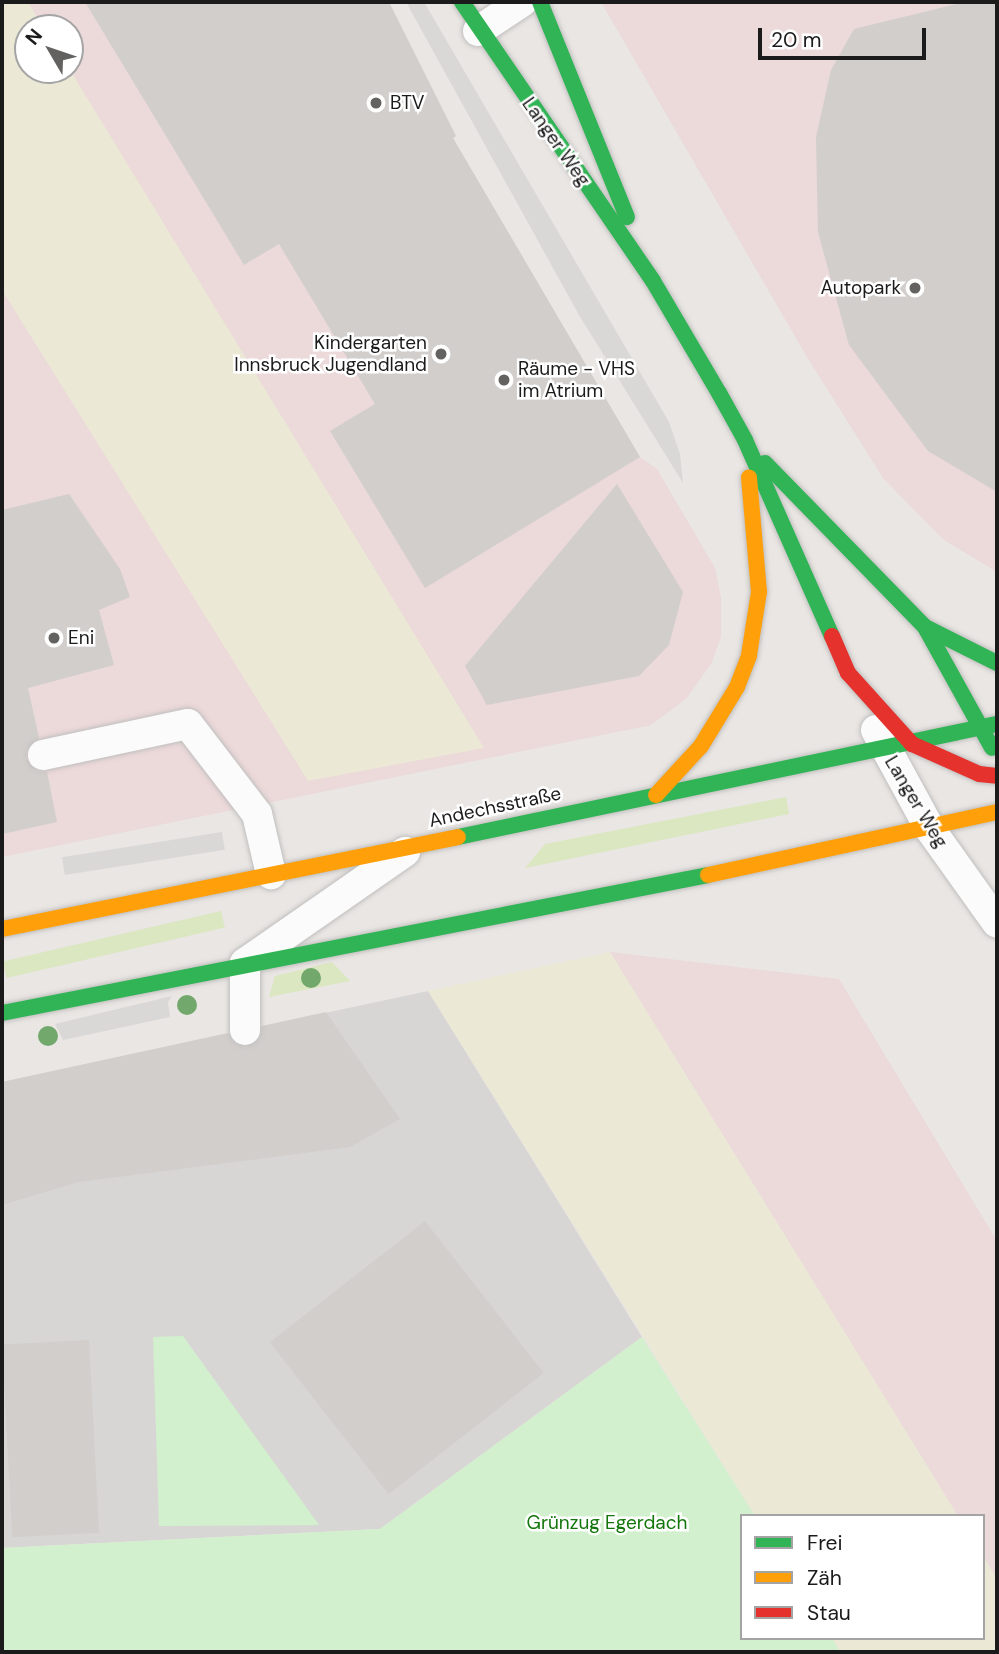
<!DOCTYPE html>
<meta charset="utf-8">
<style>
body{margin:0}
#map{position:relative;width:999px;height:1654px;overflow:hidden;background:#e9e6e3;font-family:"DM Sans",sans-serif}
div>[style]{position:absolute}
.residential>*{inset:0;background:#d8d6d5}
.commercial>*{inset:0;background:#ecd9da}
.farmland>*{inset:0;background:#ebe8d5}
.grass>*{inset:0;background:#dbe7c1;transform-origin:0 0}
.park>*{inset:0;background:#d2f0cd}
.parking>*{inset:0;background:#d9d8d7;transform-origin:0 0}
.building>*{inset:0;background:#d1cecc;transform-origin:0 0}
.roads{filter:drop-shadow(0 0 2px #c0bfbe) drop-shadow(0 0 2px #c0bfbe)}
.lane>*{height:30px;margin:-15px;padding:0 15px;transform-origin:15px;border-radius:15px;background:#fcfbfb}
.fast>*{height:16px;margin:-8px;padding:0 8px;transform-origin:8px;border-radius:8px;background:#30b455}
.slow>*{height:16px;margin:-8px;padding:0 8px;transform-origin:8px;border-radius:8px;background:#ff9f0a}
.jam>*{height:16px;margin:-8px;padding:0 8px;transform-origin:8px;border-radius:8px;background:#e5322d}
.trees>*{width:20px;height:20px;margin:-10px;border-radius:50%;background:#73a86c}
.dots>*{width:19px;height:19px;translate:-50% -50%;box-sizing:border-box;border:4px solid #fff;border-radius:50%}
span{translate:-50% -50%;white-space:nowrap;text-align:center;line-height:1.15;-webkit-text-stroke:5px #fff;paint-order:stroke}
.poi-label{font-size:19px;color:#1b1b1b}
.left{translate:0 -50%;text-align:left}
.right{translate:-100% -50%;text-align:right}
.street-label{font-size:19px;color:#1b1b1b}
.park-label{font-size:19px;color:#13760b}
.frame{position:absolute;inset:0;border:4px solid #1b1b1b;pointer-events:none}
.legend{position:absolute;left:740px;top:1514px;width:245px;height:126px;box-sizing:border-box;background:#fff;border:2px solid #a4a4a4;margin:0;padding:9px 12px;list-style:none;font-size:21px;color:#1b1b1b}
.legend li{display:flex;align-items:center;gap:14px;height:35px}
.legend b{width:35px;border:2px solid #a4a4a4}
.north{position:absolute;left:14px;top:14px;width:70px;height:70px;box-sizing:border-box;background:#fff;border:2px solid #a4a4a4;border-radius:50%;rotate:309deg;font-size:19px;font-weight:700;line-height:28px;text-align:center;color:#1b1b1b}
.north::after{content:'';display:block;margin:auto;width:24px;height:32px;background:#636261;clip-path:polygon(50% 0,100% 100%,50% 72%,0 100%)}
.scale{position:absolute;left:758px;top:28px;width:168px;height:32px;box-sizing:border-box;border:4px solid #1b1b1b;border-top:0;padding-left:9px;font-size:21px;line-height:24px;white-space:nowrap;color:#1b1b1b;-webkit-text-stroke:5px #fff;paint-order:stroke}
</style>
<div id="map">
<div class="residential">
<i style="clip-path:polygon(428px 991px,642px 1337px,380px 1529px,2px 1548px,2px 1082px)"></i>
</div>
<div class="commercial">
<i style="clip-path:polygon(evenodd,2px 2px,389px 2px,456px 136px,453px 139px,640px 457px,657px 469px,715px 568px,721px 598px,721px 637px,711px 664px,686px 699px,651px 725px,2px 857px,2px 2px,28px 28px,70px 28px,70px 70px,28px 70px,28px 28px)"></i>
<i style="clip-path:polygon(601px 2px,997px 2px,997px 572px,944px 540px,883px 478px,807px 357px)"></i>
<i style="clip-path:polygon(610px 952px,839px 979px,997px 1241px,997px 1579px,983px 1556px,983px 1516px,958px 1516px)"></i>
</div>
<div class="farmland">
<i style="clip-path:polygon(2px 2px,28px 2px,44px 28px,28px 28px,28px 70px,70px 70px,484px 748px,308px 781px,2px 290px)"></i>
<i style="clip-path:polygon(610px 952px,958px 1516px,755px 1516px,428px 991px)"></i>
<i style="clip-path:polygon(983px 1556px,997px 1579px,997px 1652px,840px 1652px,832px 1638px,983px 1638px)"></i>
</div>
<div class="grass">
<i style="clip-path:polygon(786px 797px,789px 814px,525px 868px,545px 844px)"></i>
<i style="left:221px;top:911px;width:17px;height:224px;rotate:77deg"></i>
<i style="clip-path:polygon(332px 962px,350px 981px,269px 997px,275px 976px)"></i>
</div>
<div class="park">
<i style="clip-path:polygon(182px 1336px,183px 1336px,319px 1525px,159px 1526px,153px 1337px)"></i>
<i style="clip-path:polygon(642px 1337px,755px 1516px,742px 1516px,742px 1638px,832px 1638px,840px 1652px,2px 1652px,2px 1548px,380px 1529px)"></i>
</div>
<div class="parking">
<i style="clip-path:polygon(406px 2px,424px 2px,669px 422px,680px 454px,683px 483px,579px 315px)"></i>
<i style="left:222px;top:832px;width:18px;height:162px;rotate:81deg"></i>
<i style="clip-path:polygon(172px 996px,168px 1002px,170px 1017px,63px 1040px,55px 1024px)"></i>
</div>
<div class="building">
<i style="clip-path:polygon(85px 2px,389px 2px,456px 136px,453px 138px,640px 457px,425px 588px,330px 431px,375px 404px,279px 244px,244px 265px)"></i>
<i style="clip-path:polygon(965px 2px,997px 2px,997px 492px,928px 451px,849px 345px,818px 232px,816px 137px,831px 70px,854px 29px)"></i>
<i style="clip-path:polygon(617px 484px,683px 592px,669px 645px,639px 676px,487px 705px,465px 666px)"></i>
<i style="clip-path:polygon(69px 494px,120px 569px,130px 597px,99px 610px,114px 665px,28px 688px,39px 738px,27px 749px,26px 759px,37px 771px,47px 772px,57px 822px,2px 834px,2px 510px)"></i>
<i style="clip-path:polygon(326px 1012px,400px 1119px,350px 1147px,79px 1182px,2px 1205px,2px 1082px,228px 1033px,236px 1045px,246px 1047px,260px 1039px,262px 1026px)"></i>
<i style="left:425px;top:1221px;width:193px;height:197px;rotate:52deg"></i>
<i style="left:89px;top:1340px;width:193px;height:87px;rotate:87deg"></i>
</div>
<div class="roads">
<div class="lane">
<i style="left:478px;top:31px;width:53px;rotate:-33.4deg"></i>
<i style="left:876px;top:730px;width:113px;rotate:61.4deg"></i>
<i style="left:930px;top:829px;width:115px;rotate:54.5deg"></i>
<i style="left:43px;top:755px;width:148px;rotate:-12.1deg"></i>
<i style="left:188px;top:724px;width:113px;rotate:52.5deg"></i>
<i style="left:257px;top:814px;width:62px;rotate:76.9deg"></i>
<i style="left:245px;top:1030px;width:67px;rotate:-90deg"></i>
<i style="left:245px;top:963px;width:195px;rotate:-34.8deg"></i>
</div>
<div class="fast">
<i style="left:462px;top:2px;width:338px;rotate:55.6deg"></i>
<i style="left:653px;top:281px;width:130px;rotate:59.5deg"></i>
<i style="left:719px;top:393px;width:54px;rotate:61deg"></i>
<i style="left:745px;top:440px;width:214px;rotate:66.1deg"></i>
<i style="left:540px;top:2px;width:232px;rotate:68deg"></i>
<i style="left:765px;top:463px;width:229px;rotate:45.7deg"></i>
<i style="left:925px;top:627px;width:80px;rotate:26.6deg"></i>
<i style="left:925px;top:627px;width:138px;rotate:61deg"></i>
<i style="left:458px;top:837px;width:551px;rotate:-11.84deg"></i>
<i style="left:2px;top:1013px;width:719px;rotate:-11.06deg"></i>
</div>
<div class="slow">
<i style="left:656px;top:795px;width:67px;rotate:-47.4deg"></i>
<i style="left:701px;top:746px;width:69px;rotate:-58.6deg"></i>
<i style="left:737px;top:687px;width:34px;rotate:-69deg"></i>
<i style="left:749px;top:655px;width:64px;rotate:-81deg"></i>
<i style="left:759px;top:592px;width:115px;rotate:-95deg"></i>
<i style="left:708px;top:875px;width:296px;rotate:-12.3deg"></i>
<i style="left:2px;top:929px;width:465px;rotate:-11.4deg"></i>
</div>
<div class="jam">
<i style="left:832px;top:636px;width:40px;rotate:66.6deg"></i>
<i style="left:848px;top:673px;width:96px;rotate:48deg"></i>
<i style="left:912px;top:744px;width:73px;rotate:24.1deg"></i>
<i style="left:979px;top:774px;width:18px;rotate:6deg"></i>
</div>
</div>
<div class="trees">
<i style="left:311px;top:978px"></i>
<i style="left:187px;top:1005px"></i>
<i style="left:48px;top:1036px"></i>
</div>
<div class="dots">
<i style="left:376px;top:103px;background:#636261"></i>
<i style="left:915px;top:288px;background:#636261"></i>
<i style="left:441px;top:354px;background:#636261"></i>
<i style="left:504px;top:380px;background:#636261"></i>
<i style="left:54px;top:638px;background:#636261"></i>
</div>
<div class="poi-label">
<span class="left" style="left:390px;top:103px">BTV</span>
<span class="right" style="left:901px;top:288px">Autopark</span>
<span class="right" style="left:427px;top:354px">Kindergarten<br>Innsbruck Jugendland</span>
<span class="left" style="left:518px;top:380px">Räume - VHS<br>im Atrium</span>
<span class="left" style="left:68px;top:638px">Eni</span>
</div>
<div class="street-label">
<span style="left:556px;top:142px;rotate:55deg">Langer Weg</span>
<span style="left:916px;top:802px;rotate:59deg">Langer Weg</span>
<span style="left:495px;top:807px;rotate:-12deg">Andechsstraße</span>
</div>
<div class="park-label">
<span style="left:607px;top:1523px">Grünzug Egerdach</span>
</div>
<div class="frame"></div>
<ul class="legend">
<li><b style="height:9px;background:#30b455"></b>Frei</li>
<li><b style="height:9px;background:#ff9f0a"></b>Zäh</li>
<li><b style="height:9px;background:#e5322d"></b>Stau</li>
</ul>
<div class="north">N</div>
<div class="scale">20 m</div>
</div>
